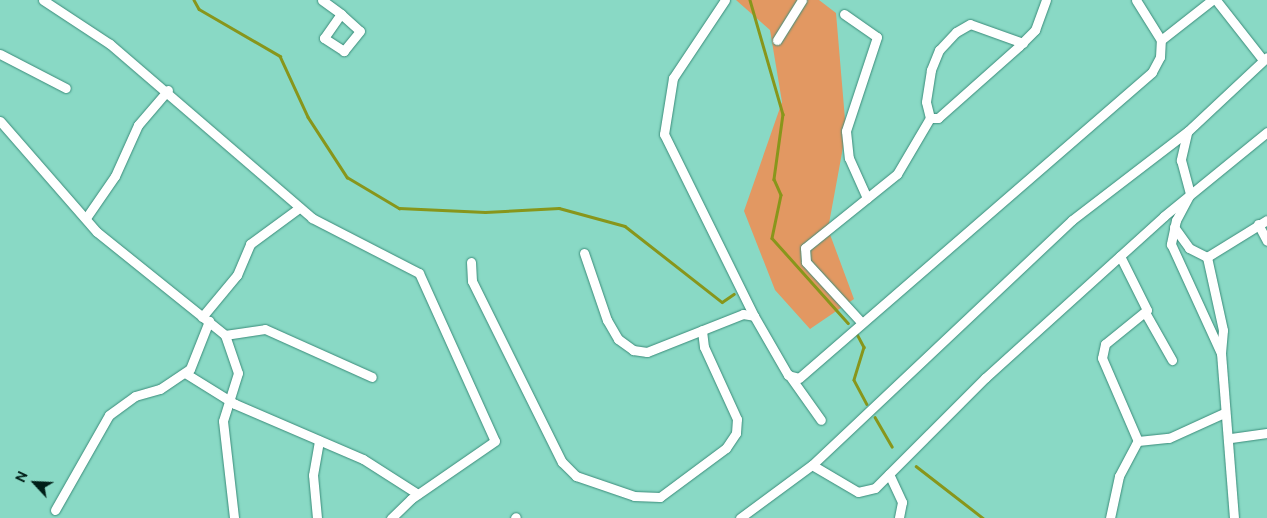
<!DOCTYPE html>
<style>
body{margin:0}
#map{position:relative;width:1267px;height:518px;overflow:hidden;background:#89d9c5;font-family:Ubuntu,sans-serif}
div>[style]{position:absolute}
.green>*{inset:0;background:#e29862}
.stream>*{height:2.5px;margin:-1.25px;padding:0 1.25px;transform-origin:1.25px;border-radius:1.25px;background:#88961b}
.roads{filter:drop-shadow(0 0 1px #3b8c7a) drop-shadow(0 0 1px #3b8c7a)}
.street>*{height:9px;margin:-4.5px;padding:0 4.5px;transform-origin:4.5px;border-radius:4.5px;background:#fff}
span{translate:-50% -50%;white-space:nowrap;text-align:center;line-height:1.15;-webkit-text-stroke:5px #89d9c5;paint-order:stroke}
.north{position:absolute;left:10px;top:458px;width:50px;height:50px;-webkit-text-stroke:4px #89d9c5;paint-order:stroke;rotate:295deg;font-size:14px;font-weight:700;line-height:20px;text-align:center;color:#001e17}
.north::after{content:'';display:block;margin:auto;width:18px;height:22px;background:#001e17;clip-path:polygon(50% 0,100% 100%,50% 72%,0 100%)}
</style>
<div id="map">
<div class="green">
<i style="clip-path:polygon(736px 0,819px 0,836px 13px,846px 131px,828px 229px,854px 299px,810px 329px,775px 290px,744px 211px,782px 102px,770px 30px)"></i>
</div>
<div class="stream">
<i style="left:194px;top:0;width:10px;rotate:61deg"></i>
<i style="left:199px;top:9px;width:94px;rotate:30.1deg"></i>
<i style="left:280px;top:56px;width:67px;rotate:65.3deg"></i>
<i style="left:308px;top:117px;width:72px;rotate:57deg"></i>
<i style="left:347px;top:177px;width:61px;rotate:30.8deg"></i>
<i style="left:399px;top:208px;width:86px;rotate:2.7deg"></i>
<i style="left:485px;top:212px;width:74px;rotate:-3.1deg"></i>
<i style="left:559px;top:208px;width:68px;rotate:15.3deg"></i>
<i style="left:625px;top:226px;width:123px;rotate:38.1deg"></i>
<i style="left:722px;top:302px;width:14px;rotate:-34deg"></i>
<i style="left:750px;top:0;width:119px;rotate:73.9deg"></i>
<i style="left:783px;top:114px;width:66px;rotate:97.9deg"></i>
<i style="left:774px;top:179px;width:17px;rotate:66deg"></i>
<i style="left:781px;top:195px;width:44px;rotate:101.8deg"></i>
<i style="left:772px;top:238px;width:114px;rotate:48.2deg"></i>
<i style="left:857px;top:334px;width:15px;rotate:62deg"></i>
<i style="left:864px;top:347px;width:34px;rotate:107deg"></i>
<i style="left:854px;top:380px;width:27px;rotate:62deg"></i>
<i style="left:875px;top:417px;width:34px;rotate:60deg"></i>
<i style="left:916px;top:466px;width:85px;rotate:37.8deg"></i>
</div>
<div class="roads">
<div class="street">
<i style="left:43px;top:0;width:80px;rotate:33.3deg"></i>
<i style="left:110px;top:44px;width:267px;rotate:40.7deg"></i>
<i style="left:312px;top:218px;width:120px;rotate:27.2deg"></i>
<i style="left:419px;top:273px;width:184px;rotate:65.7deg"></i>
<i style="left:495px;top:441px;width:102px;rotate:145.4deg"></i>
<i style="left:411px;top:499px;width:28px;rotate:136deg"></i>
<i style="left:322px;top:0;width:24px;rotate:36deg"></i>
<i style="left:341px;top:14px;width:25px;rotate:42deg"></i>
<i style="left:360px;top:31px;width:26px;rotate:129deg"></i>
<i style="left:344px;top:51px;width:24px;rotate:-147deg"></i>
<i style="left:324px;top:38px;width:29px;rotate:-55deg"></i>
<i style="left:725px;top:0;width:94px;rotate:123.7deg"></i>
<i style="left:673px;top:78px;width:57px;rotate:99.1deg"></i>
<i style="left:664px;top:134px;width:203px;rotate:63.7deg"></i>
<i style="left:1136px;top:0;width:47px;rotate:58deg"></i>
<i style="left:1161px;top:40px;width:65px;rotate:-38.1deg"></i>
<i style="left:1216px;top:0;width:76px;rotate:51.9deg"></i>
<i style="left:844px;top:14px;width:40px;rotate:34.9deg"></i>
<i style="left:877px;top:37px;width:99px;rotate:108.3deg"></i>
<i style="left:846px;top:131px;width:27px;rotate:84deg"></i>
<i style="left:849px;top:158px;width:44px;rotate:65.8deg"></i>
<i style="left:777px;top:40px;width:47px;rotate:-58deg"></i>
<i style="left:1023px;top:43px;width:56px;rotate:-160.3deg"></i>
<i style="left:970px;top:24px;width:16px;rotate:150deg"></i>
<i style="left:956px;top:32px;width:25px;rotate:133deg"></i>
<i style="left:939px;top:50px;width:22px;rotate:112deg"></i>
<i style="left:931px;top:70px;width:32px;rotate:99deg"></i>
<i style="left:926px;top:102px;width:16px;rotate:76deg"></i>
<i style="left:930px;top:118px;width:8px"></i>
<i style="left:938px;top:118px;width:108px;rotate:-41.6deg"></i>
<i style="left:1019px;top:46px;width:23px;rotate:-45deg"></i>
<i style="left:1035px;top:30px;width:32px;rotate:-70deg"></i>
<i style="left:0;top:54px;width:74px;rotate:27.3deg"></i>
<i style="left:0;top:121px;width:147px;rotate:48.9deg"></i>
<i style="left:97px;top:232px;width:164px;rotate:38.8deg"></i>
<i style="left:225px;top:335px;width:40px;rotate:71.1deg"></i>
<i style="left:238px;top:373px;width:50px;rotate:107.4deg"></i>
<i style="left:223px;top:421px;width:98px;rotate:83.5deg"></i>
<i style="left:1187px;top:133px;width:28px;rotate:103deg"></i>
<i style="left:1181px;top:160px;width:35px;rotate:75deg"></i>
<i style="left:1190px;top:194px;width:30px;rotate:118deg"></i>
<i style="left:1176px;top:220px;width:25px;rotate:102deg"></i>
<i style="left:1171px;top:244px;width:120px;rotate:65.4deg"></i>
<i style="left:1221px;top:353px;width:166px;rotate:85.5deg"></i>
<i style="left:86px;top:218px;width:51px;rotate:-55.4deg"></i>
<i style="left:115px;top:176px;width:56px;rotate:-65.7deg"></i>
<i style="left:138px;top:125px;width:46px;rotate:-49.4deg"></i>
<i style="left:1258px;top:224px;width:19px;rotate:62deg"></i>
<i style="left:1174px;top:227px;width:26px;rotate:54deg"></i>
<i style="left:1189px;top:248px;width:20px;rotate:27deg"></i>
<i style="left:584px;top:253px;width:71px;rotate:71.1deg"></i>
<i style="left:607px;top:320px;width:22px;rotate:60deg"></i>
<i style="left:618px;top:339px;width:19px;rotate:36deg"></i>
<i style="left:633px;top:350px;width:14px;rotate:8deg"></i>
<i style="left:647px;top:352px;width:103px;rotate:-21.6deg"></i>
<i style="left:743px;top:314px;width:11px;rotate:10deg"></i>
<i style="left:754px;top:316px;width:68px;rotate:60deg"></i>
<i style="left:788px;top:375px;width:11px;rotate:15deg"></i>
<i style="left:799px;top:378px;width:467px;rotate:-40.9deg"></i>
<i style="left:1152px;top:72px;width:17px;rotate:-62deg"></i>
<i style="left:1160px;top:57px;width:17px;rotate:-87deg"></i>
<i style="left:1120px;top:256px;width:60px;rotate:63.4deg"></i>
<i style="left:1147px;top:310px;width:54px;rotate:141deg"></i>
<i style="left:1105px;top:344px;width:14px;rotate:102deg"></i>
<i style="left:1102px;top:358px;width:90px;rotate:66.6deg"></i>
<i style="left:1138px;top:441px;width:31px;rotate:-6deg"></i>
<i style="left:1169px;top:438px;width:60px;rotate:-24.4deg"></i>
<i style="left:471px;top:262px;width:19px;rotate:87deg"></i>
<i style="left:472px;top:281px;width:202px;rotate:63.6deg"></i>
<i style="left:562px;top:462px;width:20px;rotate:45deg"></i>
<i style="left:576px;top:476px;width:61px;rotate:19deg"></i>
<i style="left:634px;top:496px;width:26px;rotate:2deg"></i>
<i style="left:660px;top:497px;width:82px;rotate:-36.6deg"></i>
<i style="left:726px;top:448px;width:18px;rotate:-56deg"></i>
<i style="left:736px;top:433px;width:14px;rotate:-86deg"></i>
<i style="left:737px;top:419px;width:79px;rotate:-114.6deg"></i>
<i style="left:704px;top:347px;width:17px;rotate:-97deg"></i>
<i style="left:1146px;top:314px;width:53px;rotate:60.5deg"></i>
<i style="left:202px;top:317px;width:55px;rotate:-50.2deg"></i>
<i style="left:237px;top:275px;width:34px;rotate:-67deg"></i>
<i style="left:250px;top:244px;width:61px;rotate:-36.3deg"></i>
<i style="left:862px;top:323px;width:83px;rotate:-132.6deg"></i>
<i style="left:806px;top:262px;width:14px;rotate:-94deg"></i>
<i style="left:805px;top:248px;width:118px;rotate:-38.8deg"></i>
<i style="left:897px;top:174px;width:65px;rotate:-59.5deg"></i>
<i style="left:225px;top:335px;width:40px;rotate:-8.5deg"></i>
<i style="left:265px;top:329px;width:117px;rotate:24.2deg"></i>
<i style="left:1221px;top:353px;width:23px;rotate:-85deg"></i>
<i style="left:1223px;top:330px;width:75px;rotate:-102.4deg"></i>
<i style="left:1207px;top:257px;width:70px;rotate:-31.7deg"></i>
<i style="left:185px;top:373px;width:59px;rotate:31.8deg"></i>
<i style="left:235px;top:404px;width:139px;rotate:23.3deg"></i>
<i style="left:363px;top:459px;width:65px;rotate:32.5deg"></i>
<i style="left:789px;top:375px;width:55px;rotate:54.6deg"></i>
<i style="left:1231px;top:438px;width:36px;rotate:-8deg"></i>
<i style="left:812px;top:465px;width:53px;rotate:30.4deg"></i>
<i style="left:858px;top:492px;width:17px;rotate:-13deg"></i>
<i style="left:875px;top:488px;width:156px;rotate:-45deg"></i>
<i style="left:985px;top:378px;width:241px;rotate:-42.1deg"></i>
<i style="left:1164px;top:216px;width:133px;rotate:-39.2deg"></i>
<i style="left:889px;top:474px;width:31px;rotate:65deg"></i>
<i style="left:902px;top:502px;width:16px;rotate:101deg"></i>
<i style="left:55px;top:510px;width:109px;rotate:-60.4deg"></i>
<i style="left:109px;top:415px;width:32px;rotate:-36deg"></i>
<i style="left:135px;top:396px;width:26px;rotate:-16deg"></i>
<i style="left:160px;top:389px;width:36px;rotate:-34deg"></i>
<i style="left:190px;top:369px;width:52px;rotate:-68.4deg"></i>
<i style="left:317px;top:518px;width:43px;rotate:-95.3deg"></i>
<i style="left:313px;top:475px;width:35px;rotate:-80deg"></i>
<i style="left:515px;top:518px;width:1px;rotate:-45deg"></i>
<i style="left:740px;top:518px;width:89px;rotate:-36.4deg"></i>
<i style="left:812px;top:465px;width:357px;rotate:-43.3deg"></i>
<i style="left:1072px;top:220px;width:146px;rotate:-37.5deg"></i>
<i style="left:1188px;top:131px;width:108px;rotate:-43.1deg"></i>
<i style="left:1110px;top:518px;width:43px;rotate:-77.9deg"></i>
<i style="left:1119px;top:476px;width:40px;rotate:-62deg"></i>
</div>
</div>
<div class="north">N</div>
</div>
